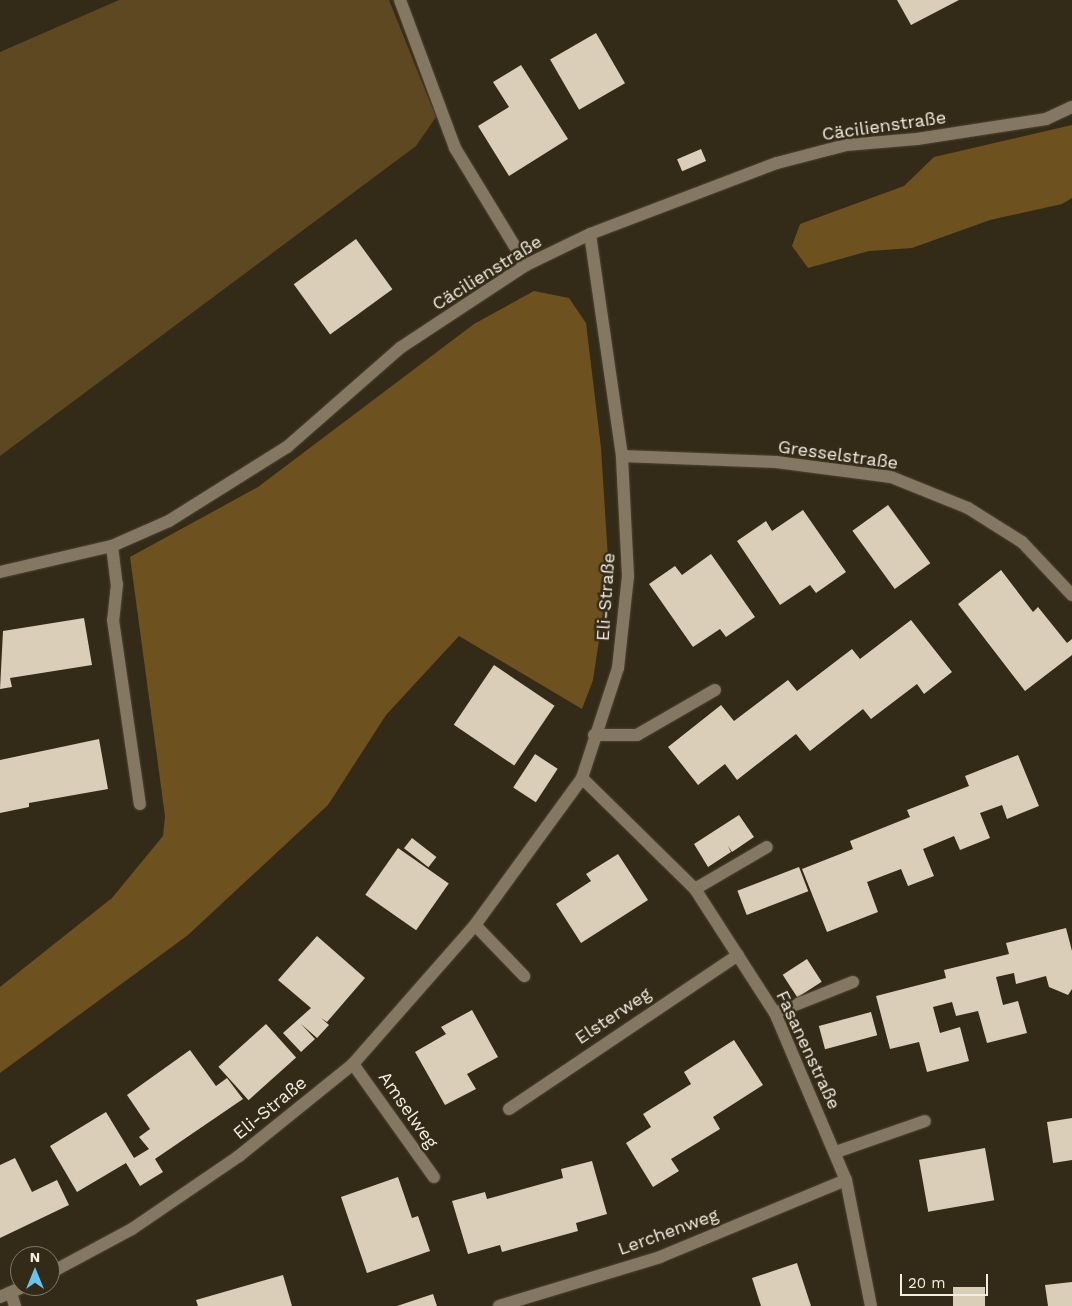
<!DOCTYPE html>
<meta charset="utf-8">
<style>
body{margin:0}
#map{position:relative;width:1072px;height:1306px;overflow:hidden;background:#342a18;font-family:"Work Sans",sans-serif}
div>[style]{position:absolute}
.green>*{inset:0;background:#5d4821}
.forest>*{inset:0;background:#6d521f}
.building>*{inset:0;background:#dbceb8;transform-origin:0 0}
.roads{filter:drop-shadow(0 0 1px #4f4534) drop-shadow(0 0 1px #4f4534)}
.minor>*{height:12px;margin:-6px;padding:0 6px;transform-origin:6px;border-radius:6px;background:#857863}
span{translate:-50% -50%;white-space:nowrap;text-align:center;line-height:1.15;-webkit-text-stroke:5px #342a18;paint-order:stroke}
.street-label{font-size:18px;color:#f4ede2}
.north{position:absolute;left:10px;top:1246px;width:50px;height:50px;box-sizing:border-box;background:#342a18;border:1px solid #817869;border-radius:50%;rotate:0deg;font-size:14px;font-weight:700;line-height:20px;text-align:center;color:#f4ede2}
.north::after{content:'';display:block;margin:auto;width:18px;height:22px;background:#67c4ef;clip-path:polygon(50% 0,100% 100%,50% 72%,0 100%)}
.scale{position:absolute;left:900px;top:1274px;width:88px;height:22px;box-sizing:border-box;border:2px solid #f4ede2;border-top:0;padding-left:6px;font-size:15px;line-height:18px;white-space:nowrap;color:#f4ede2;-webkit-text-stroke:4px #342a18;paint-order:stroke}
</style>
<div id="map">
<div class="green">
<i style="clip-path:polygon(119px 0,389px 0,436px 117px,416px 146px,0 456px,0 52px)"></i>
</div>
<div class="forest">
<i style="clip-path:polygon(1072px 125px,1072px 198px,1062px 204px,990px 220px,912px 248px,869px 251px,808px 268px,792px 246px,800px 224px,904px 186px,934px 157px)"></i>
<i style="clip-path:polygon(534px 291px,569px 298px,586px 323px,601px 448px,609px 574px,593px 680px,582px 709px,459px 636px,386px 715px,328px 805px,188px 935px,0 1073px,0 987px,112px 898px,163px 836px,165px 816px,130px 557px,258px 487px,474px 324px)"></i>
</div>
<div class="building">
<i style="clip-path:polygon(897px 0,959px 0,911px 25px)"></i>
<i style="left:596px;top:33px;width:58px;height:53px;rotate:60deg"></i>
<i style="clip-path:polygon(521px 65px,568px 139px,509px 176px,478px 126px,509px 107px,493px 82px)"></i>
<i style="left:701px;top:149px;width:13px;height:26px;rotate:67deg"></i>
<i style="left:356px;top:239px;width:62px;height:77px;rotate:54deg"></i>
<i style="left:888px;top:505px;width:72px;height:44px;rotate:54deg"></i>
<i style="clip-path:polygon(803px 510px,846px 572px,816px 593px,810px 585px,780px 605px,737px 541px,766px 521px,772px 531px)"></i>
<i style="clip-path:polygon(711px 554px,755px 617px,726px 637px,720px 629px,693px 647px,649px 584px,675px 566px,682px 575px)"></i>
<i style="clip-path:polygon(1001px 570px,1033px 612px,1038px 607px,1067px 643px,1072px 639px,1072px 655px,1025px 691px,958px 604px)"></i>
<i style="clip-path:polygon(84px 618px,92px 665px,10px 678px,12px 687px,0 689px,3px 631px)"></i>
<i style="clip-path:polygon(911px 620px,952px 672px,924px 694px,917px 684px,871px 719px,863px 709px,810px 751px,796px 734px,737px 780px,725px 764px,698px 785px,668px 747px,721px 705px,734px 721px,788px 680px,797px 691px,852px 649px,860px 659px)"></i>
<i style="left:494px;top:665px;width:73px;height:72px;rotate:34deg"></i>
<i style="clip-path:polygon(99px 739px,108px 789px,29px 803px,29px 807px,0 813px,0 760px)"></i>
<i style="left:535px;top:754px;width:27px;height:40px;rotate:33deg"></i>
<i style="clip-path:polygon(1018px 755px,1039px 806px,1007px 819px,1002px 805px,980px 813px,990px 838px,960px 850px,954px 836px,923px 849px,934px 876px,908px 886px,901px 869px,867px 882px,878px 912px,827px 932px,802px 869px,853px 849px,850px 841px,910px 817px,907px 810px,969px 786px,965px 776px)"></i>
<i style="clip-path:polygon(739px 815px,754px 837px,732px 852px,728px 846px,731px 852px,708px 867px,694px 844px)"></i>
<i style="left:412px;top:838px;width:31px;height:13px;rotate:38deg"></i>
<i style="left:398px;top:848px;width:62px;height:57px;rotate:35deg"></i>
<i style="clip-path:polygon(618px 854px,648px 900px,581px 943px,556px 904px,591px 881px,586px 874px)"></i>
<i style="left:799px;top:867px;width:26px;height:66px;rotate:69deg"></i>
<i style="clip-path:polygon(1066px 928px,1072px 951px,1072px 989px,1068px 995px,1049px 987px,1046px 976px,1016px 984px,1014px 973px,996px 977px,1003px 1005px,1018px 1001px,1027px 1033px,987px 1043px,978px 1011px,956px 1016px,952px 1002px,933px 1007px,940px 1033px,960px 1027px,969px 1061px,927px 1072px,919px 1042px,890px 1049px,876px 996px,946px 978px,944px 970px,1009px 954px,1006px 943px)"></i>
<i style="clip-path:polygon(317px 936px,365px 978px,327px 1022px,321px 1018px,329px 1025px,317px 1038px,301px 1024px,315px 1039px,301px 1052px,283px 1033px,311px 1008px,278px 980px)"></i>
<i style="left:807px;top:959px;width:27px;height:29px;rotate:57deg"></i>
<i style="clip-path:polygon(472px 1010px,498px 1057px,467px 1074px,476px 1089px,445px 1105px,415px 1052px,446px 1034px,441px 1027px)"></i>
<i style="left:871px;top:1012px;width:24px;height:54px;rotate:75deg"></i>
<i style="left:266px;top:1024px;width:45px;height:64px;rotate:48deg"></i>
<i style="clip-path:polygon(734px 1040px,763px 1085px,713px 1117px,720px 1129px,671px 1159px,679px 1171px,653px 1187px,626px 1143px,651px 1127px,643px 1114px,691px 1084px,684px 1072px)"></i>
<i style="clip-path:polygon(190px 1050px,216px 1086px,227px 1078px,243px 1099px,155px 1159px,163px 1172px,140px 1186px,126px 1163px,77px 1192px,50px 1146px,106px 1112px,134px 1158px,149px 1149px,139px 1137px,150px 1129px,127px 1095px)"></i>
<i style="clip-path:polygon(1072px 1118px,1072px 1160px,1053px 1163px,1047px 1122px)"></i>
<i style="left:985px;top:1148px;width:53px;height:67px;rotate:80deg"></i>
<i style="clip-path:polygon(15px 1158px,32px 1192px,57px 1180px,69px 1205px,0 1238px,0 1165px)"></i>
<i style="clip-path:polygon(592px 1161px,607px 1214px,576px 1223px,578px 1231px,502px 1252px,500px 1245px,468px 1254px,452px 1201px,485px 1192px,487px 1199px,563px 1178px,561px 1169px)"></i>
<i style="clip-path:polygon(398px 1177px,412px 1218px,418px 1216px,430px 1251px,367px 1273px,341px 1197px)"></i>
<i style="clip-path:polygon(797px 1263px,811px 1306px,761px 1306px,752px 1278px)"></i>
<i style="clip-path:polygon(283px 1275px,292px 1306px,198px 1306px,196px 1300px)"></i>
<i style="clip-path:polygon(1072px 1282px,1072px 1306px,1048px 1306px,1045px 1285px)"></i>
<i style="left:953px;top:1287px;width:32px;height:19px"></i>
<i style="clip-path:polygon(433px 1294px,437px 1306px,397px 1306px)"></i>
</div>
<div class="roads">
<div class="minor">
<i style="left:400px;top:0;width:158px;rotate:69.6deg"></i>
<i style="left:455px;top:148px;width:137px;rotate:58.7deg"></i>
<i style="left:622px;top:456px;width:154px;rotate:2.2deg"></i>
<i style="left:776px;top:462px;width:116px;rotate:7.4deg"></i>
<i style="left:891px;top:477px;width:83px;rotate:21.9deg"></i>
<i style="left:968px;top:508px;width:64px;rotate:32.2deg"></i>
<i style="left:1022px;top:542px;width:73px;rotate:46.7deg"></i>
<i style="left:112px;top:546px;width:38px;rotate:83deg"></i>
<i style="left:117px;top:584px;width:36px;rotate:96deg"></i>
<i style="left:113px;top:620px;width:186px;rotate:81.7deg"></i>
<i style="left:0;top:572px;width:115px;rotate:-13.1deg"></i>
<i style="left:112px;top:546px;width:62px;rotate:-23.7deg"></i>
<i style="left:169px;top:521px;width:139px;rotate:-32.1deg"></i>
<i style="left:287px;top:447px;width:150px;rotate:-41.2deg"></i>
<i style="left:400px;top:348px;width:151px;rotate:-33.4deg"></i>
<i style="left:526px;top:265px;width:71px;rotate:-25.8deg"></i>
<i style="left:590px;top:234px;width:200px;rotate:-20.8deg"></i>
<i style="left:777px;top:163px;width:71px;rotate:-14.6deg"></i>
<i style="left:846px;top:145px;width:71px;rotate:-4.8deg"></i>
<i style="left:917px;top:139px;width:131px;rotate:-8.8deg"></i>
<i style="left:1046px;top:119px;width:29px;rotate:-25deg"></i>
<i style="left:594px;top:735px;width:43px"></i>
<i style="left:637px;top:735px;width:90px;rotate:-30deg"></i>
<i style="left:582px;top:778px;width:158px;rotate:44.5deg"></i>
<i style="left:695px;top:889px;width:148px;rotate:57.2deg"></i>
<i style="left:775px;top:1013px;width:181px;rotate:67deg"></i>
<i style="left:846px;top:1180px;width:128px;rotate:78.8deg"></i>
<i style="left:695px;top:889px;width:83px;rotate:-30.3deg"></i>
<i style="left:475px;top:925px;width:71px;rotate:46.1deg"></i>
<i style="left:775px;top:1013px;width:84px;rotate:-21.7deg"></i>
<i style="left:353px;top:1064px;width:139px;rotate:54.4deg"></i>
<i style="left:509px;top:1109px;width:276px;rotate:-33.9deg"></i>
<i style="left:836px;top:1152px;width:94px;rotate:-19.2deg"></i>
<i style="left:50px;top:1273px;width:93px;rotate:-28.2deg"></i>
<i style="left:132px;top:1229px;width:130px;rotate:-34.3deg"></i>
<i style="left:239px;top:1156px;width:146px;rotate:-38.9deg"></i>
<i style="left:353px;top:1064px;width:185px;rotate:-48.7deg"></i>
<i style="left:475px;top:925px;width:182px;rotate:-53.9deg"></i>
<i style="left:582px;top:778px;width:116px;rotate:-71.9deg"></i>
<i style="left:618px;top:668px;width:93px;rotate:-83.8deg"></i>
<i style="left:628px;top:576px;width:120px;rotate:-92.9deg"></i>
<i style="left:622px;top:456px;width:224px;rotate:-98.2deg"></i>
<i style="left:11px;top:1293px;width:14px;rotate:73deg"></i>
<i style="left:0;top:1297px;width:27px;rotate:-24deg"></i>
<i style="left:499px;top:1306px;width:168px;rotate:-16.9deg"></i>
<i style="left:660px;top:1257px;width:201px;rotate:-22.5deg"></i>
</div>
</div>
<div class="street-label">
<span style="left:884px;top:126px;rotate:-8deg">Cäcilienstraße</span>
<span style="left:487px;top:273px;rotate:-32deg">Cäcilienstraße</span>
<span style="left:838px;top:455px;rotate:8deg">Gresselstraße</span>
<span style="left:606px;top:597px;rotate:-86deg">Eli-Straße</span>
<span style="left:613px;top:1016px;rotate:-34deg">Elsterweg</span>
<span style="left:808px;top:1050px;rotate:65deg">Fasanenstraße</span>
<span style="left:270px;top:1108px;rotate:-39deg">Eli-Straße</span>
<span style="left:408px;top:1110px;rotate:55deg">Amselweg</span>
<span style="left:668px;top:1232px;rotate:-20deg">Lerchenweg</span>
</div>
<div class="north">N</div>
<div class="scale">20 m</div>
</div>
